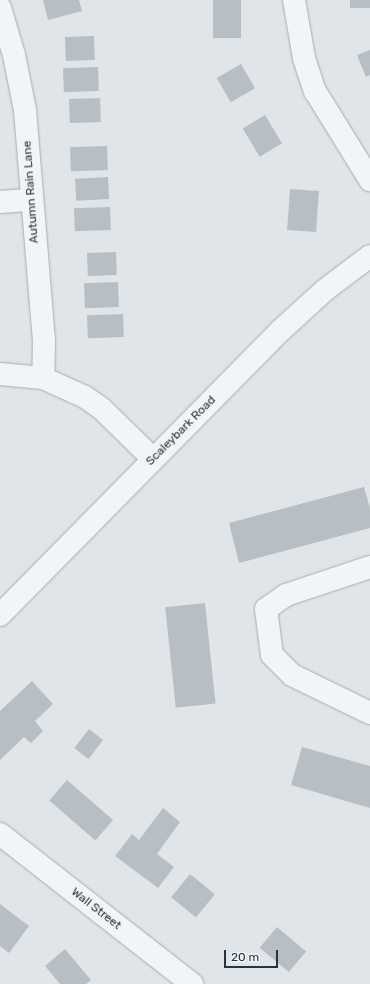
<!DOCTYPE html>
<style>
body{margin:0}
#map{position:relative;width:370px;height:984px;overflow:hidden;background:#e0e5e9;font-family:Rubik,sans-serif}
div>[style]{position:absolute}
.building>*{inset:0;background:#b7bfc5;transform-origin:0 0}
.roads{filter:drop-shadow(0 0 1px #a5adb3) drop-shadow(0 0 1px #a5adb3)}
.minor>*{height:22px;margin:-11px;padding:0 11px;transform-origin:11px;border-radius:11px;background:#f2f5f7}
span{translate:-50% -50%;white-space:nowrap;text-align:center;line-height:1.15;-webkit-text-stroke:3.5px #eff3f6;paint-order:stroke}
.street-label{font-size:12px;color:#283540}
.scale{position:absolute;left:224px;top:950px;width:54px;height:18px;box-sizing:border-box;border:2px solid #283540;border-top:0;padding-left:5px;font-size:12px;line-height:14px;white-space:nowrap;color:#283540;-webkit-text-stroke:3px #eff3f6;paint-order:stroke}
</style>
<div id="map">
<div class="building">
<i style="clip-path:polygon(43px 0,79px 0,82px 11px,48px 20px)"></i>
<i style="left:213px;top:0;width:28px;height:38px"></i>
<i style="left:350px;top:0;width:20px;height:8px"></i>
<i style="left:94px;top:36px;width:24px;height:29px;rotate:88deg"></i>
<i style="clip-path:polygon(370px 50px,370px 75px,366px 77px,357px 55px)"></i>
<i style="left:241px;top:64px;width:28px;height:28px;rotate:60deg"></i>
<i style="left:98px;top:67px;width:24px;height:35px;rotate:88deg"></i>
<i style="left:100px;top:98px;width:24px;height:31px;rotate:88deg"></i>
<i style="left:265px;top:115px;width:33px;height:26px;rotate:59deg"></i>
<i style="left:107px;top:146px;width:24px;height:37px;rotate:88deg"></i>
<i style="left:108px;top:177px;width:22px;height:33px;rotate:87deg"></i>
<i style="left:290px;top:189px;width:29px;height:41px;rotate:4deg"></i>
<i style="left:110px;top:207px;width:23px;height:36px;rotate:88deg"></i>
<i style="left:116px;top:252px;width:23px;height:29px;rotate:88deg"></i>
<i style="left:118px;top:282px;width:25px;height:34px;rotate:88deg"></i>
<i style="left:123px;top:314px;width:23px;height:36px;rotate:88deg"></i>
<i style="clip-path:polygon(364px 487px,370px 508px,370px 528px,239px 563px,229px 523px)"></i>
<i style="left:205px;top:603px;width:101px;height:40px;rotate:84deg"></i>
<i style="clip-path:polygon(32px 681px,53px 704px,35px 721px,43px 731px,31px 743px,24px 737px,0 760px,0 711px)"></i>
<i style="left:89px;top:729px;width:18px;height:24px;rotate:38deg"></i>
<i style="clip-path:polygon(302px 747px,370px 766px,370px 808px,291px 785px)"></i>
<i style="left:67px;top:780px;width:61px;height:27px;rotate:41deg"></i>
<i style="clip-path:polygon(163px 808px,180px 822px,157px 854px,174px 867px,158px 888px,115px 856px,132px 834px,139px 840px)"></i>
<i style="left:190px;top:874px;width:32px;height:30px;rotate:39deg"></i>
<i style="clip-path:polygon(0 904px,29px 926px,9px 953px,0 946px)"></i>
<i style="left:277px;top:927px;width:38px;height:27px;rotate:40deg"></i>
<i style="clip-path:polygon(65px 949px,91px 980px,86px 984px,60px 984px,45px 966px)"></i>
</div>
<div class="roads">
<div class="minor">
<i style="left:294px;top:0;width:59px;rotate:80.2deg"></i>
<i style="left:304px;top:58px;width:35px;rotate:72deg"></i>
<i style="left:315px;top:91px;width:105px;rotate:58.3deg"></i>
<i style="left:0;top:8px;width:49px;rotate:73.4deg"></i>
<i style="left:14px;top:55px;width:56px;rotate:78.7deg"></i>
<i style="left:25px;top:110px;width:230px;rotate:85.3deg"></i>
<i style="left:44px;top:339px;width:39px;rotate:91deg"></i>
<i style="left:0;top:202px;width:32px;rotate:-4deg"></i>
<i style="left:0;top:374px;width:43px;rotate:5.3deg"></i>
<i style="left:43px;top:378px;width:46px;rotate:24.3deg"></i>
<i style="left:85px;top:397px;width:21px;rotate:35deg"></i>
<i style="left:102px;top:409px;width:71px;rotate:44.4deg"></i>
<i style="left:370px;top:567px;width:89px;rotate:161.6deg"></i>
<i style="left:286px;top:595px;width:24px;rotate:145deg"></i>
<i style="left:266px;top:609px;width:46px;rotate:82.6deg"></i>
<i style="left:272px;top:655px;width:28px;rotate:45deg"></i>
<i style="left:292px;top:675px;width:87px;rotate:26deg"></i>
<i style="left:0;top:615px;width:399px;rotate:-45.4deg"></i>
<i style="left:280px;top:331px;width:61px;rotate:-42.3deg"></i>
<i style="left:325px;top:290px;width:56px;rotate:-37.1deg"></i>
<i style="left:0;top:834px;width:244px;rotate:38deg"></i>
</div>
</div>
<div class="street-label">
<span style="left:31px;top:192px;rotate:-94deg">Autumn Rain Lane</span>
<span style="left:181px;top:431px;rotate:-45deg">Scaleybark Road</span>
<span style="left:96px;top:909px;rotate:38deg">Wall Street</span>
</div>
<div class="scale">20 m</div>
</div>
